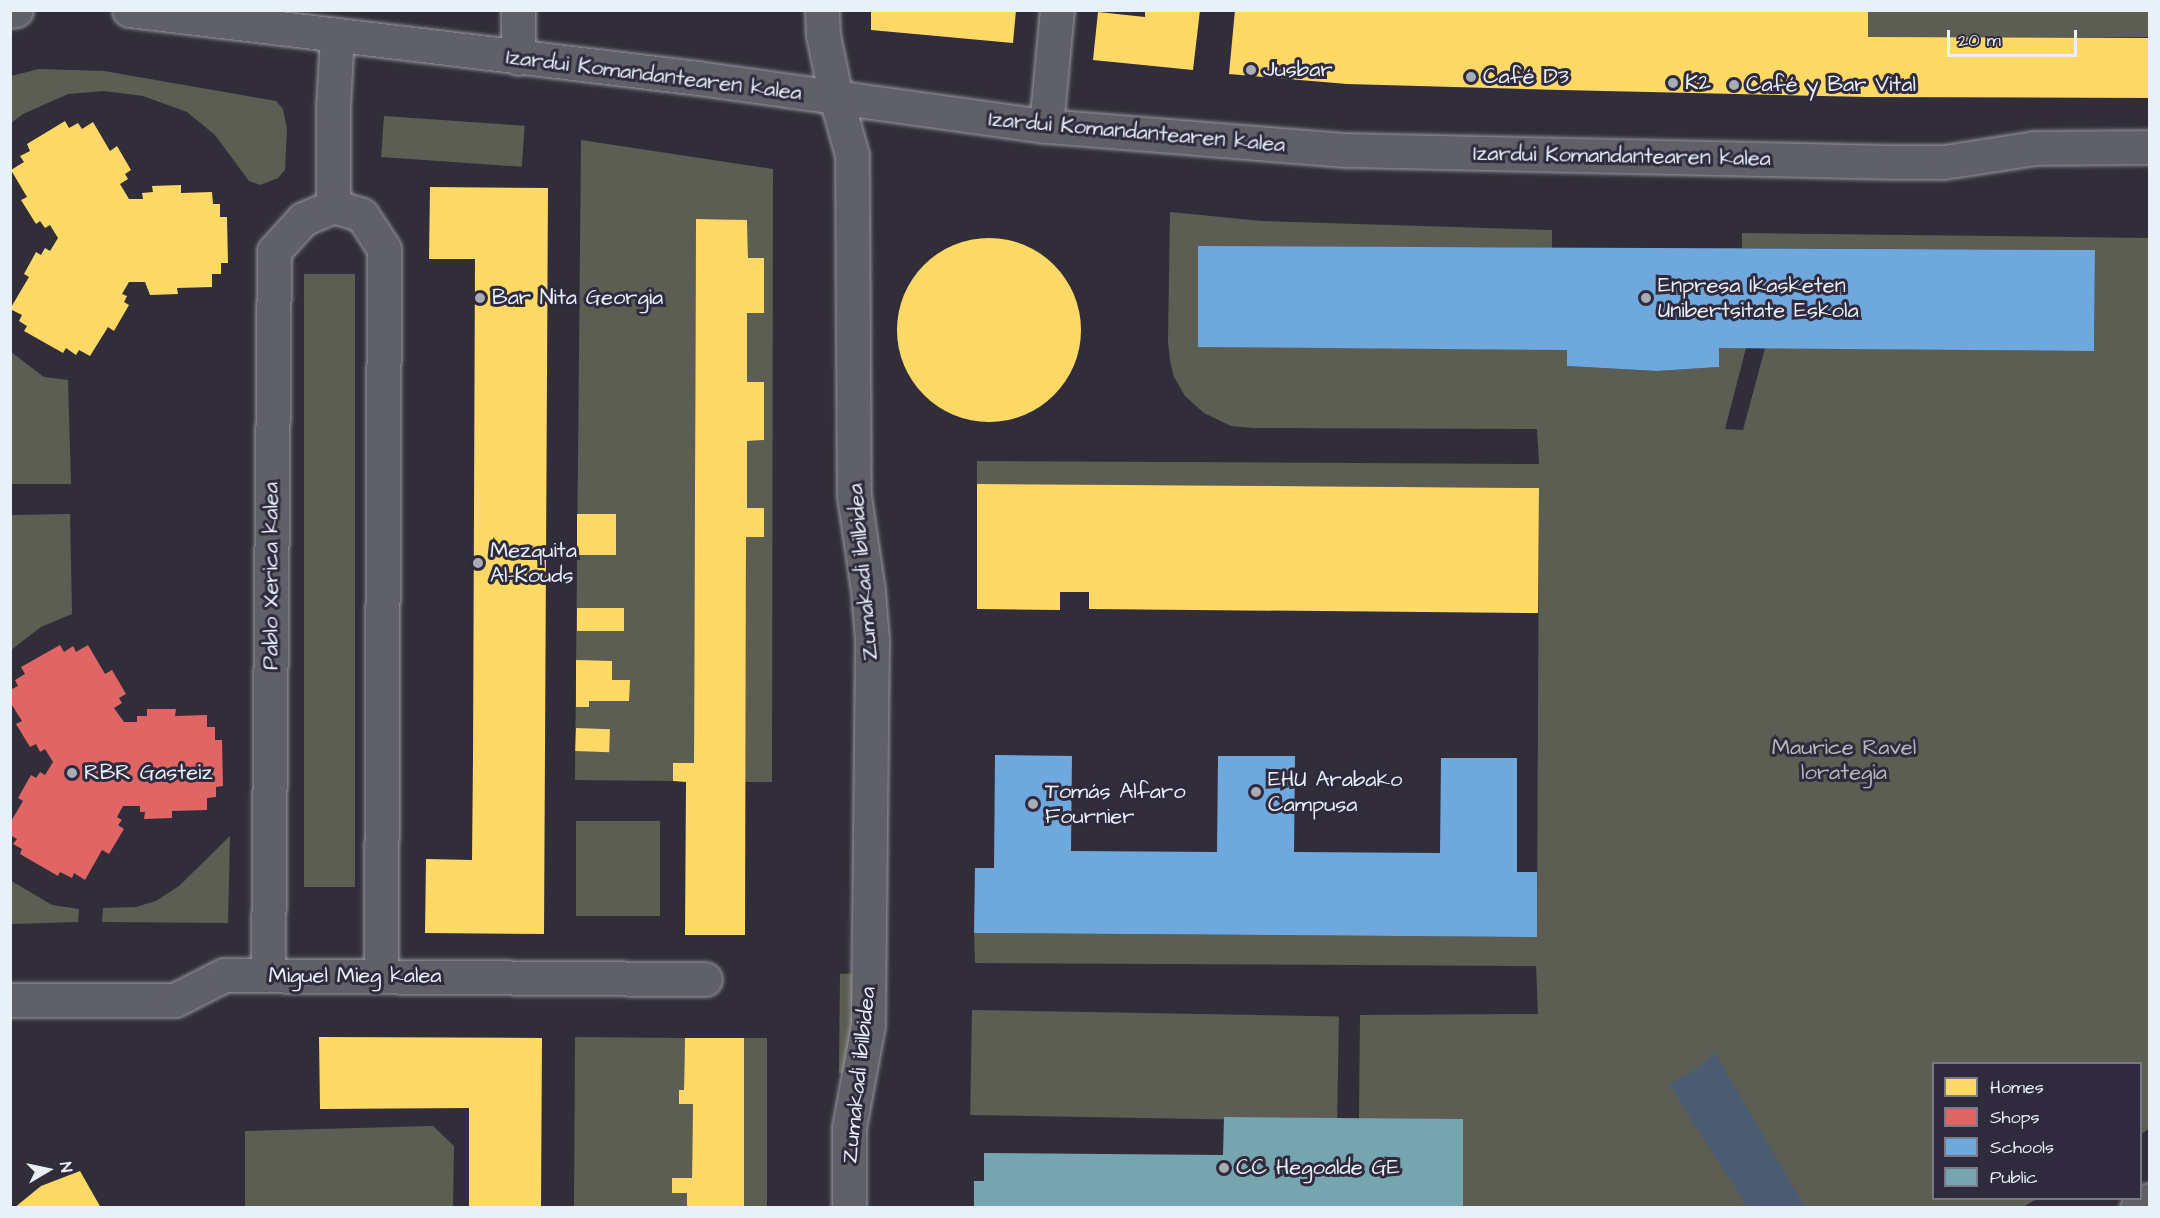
<!DOCTYPE html>
<meta charset="utf-8">
<style>
body{margin:0}
#map{position:relative;width:2160px;height:1218px;overflow:hidden;background:#312e39;font-family:"Architects Daughter",sans-serif}
div>[style]{position:absolute}
.green>*{inset:0;background:#5d5e53;transform-origin:0 0}
.water>*{inset:0;background:#4b5c72}
.homes>*{inset:0;background:#ffd966;transform-origin:0 0}
.round{border-radius:50%}
.shops>*{inset:0;background:#e06666}
.schools>*{inset:0;background:#6fa8dc}
.public>*{inset:0;background:#76a5af}
.roads{filter:drop-shadow(0 0 2px #98999f) drop-shadow(0 0 2px #98999f)}
.street>*{height:33px;margin:-16.5px;padding:0 16.5px;transform-origin:16.5px;border-radius:16.5px;background:#606067}
.secondary>*{height:33px;margin:-16.5px;padding:0 16.5px;transform-origin:16.5px;border-radius:16.5px;background:#606067}
.dots>*{width:16px;height:16px;translate:-50% -50%;box-sizing:border-box;border:3px solid #2f2a3d;border-radius:50%}
span{translate:-50% -50%;white-space:nowrap;text-align:center;line-height:1.15;-webkit-text-stroke:6px #2f2a3d;paint-order:stroke}
.poi-label{font-size:22px;color:#e8f1f8}
.left{translate:0 -50%;text-align:left}
.street-label{font-size:22px;color:#e8f1f8}
.park-label{font-size:22px;color:#b3b9b8}
.frame{position:absolute;inset:0;border:12px solid #e8f1f8;pointer-events:none}
.legend{position:absolute;left:1932px;top:1062px;width:210px;height:138px;box-sizing:border-box;background:#2f2a3d;border:2px solid #797a88;margin:0;padding:8px 10px;list-style:none;font-size:18px;color:#e8f1f8}
.legend li{display:flex;align-items:center;gap:12px;height:30px}
.legend b{width:30px;border:2px solid #797a88}
.north{position:absolute;left:18px;top:1140px;width:60px;height:60px;-webkit-text-stroke:4px #2f2a3d;paint-order:stroke;rotate:81deg;font-size:16px;font-weight:700;line-height:24px;text-align:center;color:#e8f1f8}
.north::after{content:'';display:block;margin:auto;width:21px;height:27px;background:#e8f1f8;clip-path:polygon(50% 0,100% 100%,50% 72%,0 100%)}
.scale{position:absolute;left:1947px;top:30px;width:130px;height:27px;box-sizing:border-box;border:3px solid #e8f1f8;border-top:0;padding-left:8px;font-size:18px;line-height:21px;white-space:nowrap;color:#e8f1f8;-webkit-text-stroke:4px #2f2a3d;paint-order:stroke}
</style>
<div id="map">
<div class="green">
<i style="left:1868px;top:11px;width:281px;height:26px"></i>
<i style="clip-path:polygon(39px 69px,104px 71px,276px 101px,283px 109px,287px 129px,285px 170px,278px 178px,260px 185px,249px 181px,215px 135px,187px 112px,143px 96px,104px 91px,68px 94px,23px 114px,11px 123px,11px 76px)"></i>
<i style="left:384px;top:116px;width:141px;height:41px;rotate:4deg"></i>
<i style="clip-path:polygon(581px 140px,773px 169px,772px 782px,745px 782px,746px 537px,764px 537px,764px 508px,747px 508px,747px 441px,764px 440px,764px 382px,747px 382px,747px 313px,764px 313px,764px 259px,748px 258px,747px 220px,696px 219px,694px 763px,673px 764px,673px 781px,575px 780px)"></i>
<i style="clip-path:polygon(1170px 212px,1261px 221px,1552px 230px,1552px 248px,1198px 246px,1198px 346px,1567px 350px,1567px 366px,1657px 371px,1719px 367px,1719px 348px,1746px 348px,1725px 429px,1743px 430px,1765px 348px,2094px 351px,2095px 250px,1742px 248px,1742px 233px,2149px 238px,2149px 1129px,2141px 1134px,2140px 1064px,1934px 1064px,1934px 1198px,2037px 1199px,2023px 1207px,1463px 1207px,1463px 1119px,1359px 1119px,1360px 1015px,1538px 1014px,1536px 966px,975px 963px,974px 933px,1537px 937px,1539px 488px,977px 484px,977px 461px,1539px 464px,1537px 429px,1253px 428px,1231px 426px,1204px 413px,1185px 396px,1174px 377px,1170px 361px,1168px 341px)"></i>
<i style="left:304px;top:274px;width:51px;height:613px"></i>
<i style="clip-path:polygon(11px 352px,44px 377px,68px 380px,71px 484px,11px 484px)"></i>
<i style="clip-path:polygon(70px 514px,72px 614px,41px 627px,11px 650px,11px 515px)"></i>
<i style="left:576px;top:821px;width:84px;height:95px"></i>
<i style="clip-path:polygon(230px 836px,228px 923px,102px 922px,103px 908px,136px 907px,156px 901px,179px 886px)"></i>
<i style="clip-path:polygon(10px 880px,52px 905px,79px 909px,78px 922px,11px 924px)"></i>
<i style="clip-path:polygon(859px 973px,845px 1073px,839px 1073px,840px 974px)"></i>
<i style="left:972px;top:1010px;width:367px;height:105px;rotate:1deg"></i>
<i style="clip-path:polygon(575px 1037px,685px 1038px,684px 1090px,680px 1104px,693px 1104px,692px 1178px,672px 1179px,672px 1193px,687px 1193px,687px 1207px,574px 1208px)"></i>
<i style="left:744px;top:1038px;width:23px;height:170px"></i>
<i style="clip-path:polygon(433px 1126px,454px 1146px,453px 1207px,245px 1207px,245px 1131px)"></i>
</div>
<div class="water">
<i style="clip-path:polygon(1715px 1053px,1805px 1207px,1747px 1207px,1669px 1084px,1693px 1071px)"></i>
</div>
<div class="homes">
<i style="clip-path:polygon(871px 10px,1016px 10px,1013px 43px,871px 30px)"></i>
<i style="clip-path:polygon(1145px 10px,1200px 10px,1193px 70px,1093px 60px,1098px 12px,1145px 17px)"></i>
<i style="clip-path:polygon(1235px 10px,1868px 10px,1868px 37px,2150px 38px,2150px 98px,1867px 97px,1561px 90px,1347px 84px,1229px 74px)"></i>
<i style="clip-path:polygon(65px 121px,69px 128px,78px 123px,82px 129px,93px 122px,110px 151px,117px 146px,131px 170px,125px 174px,128px 179px,120px 184px,129px 199px,143px 199px,142px 193px,153px 192px,152px 186px,181px 185px,181px 193px,212px 192px,213px 204px,220px 204px,220px 217px,227px 217px,228px 263px,221px 263px,221px 274px,212px 274px,212px 287px,177px 288px,178px 294px,150px 295px,145px 282px,129px 282px,122px 294px,127px 296px,124px 302px,129px 305px,114px 331px,108px 327px,90px 356px,79px 350px,76px 355px,66px 348px,63px 353px,24px 331px,27px 326px,19px 321px,22px 315px,10px 309px,29px 277px,24px 274px,36px 252px,41px 255px,45px 248px,50px 251px,58px 238px,50px 225px,45px 228px,40px 221px,36px 224px,21px 200px,27px 197px,11px 170px,24px 162px,20px 156px,30px 151px,27px 144px)"></i>
<i style="clip-path:polygon(430px 187px,548px 188px,544px 934px,425px 933px,426px 859px,472px 860px,473px 759px,475px 259px,429px 259px)"></i>
<i style="clip-path:polygon(696px 219px,747px 220px,748px 258px,764px 258px,764px 313px,747px 313px,747px 382px,764px 382px,764px 440px,747px 441px,747px 508px,764px 508px,764px 537px,746px 537px,745px 935px,685px 935px,686px 782px,673px 781px,673px 763px,694px 763px)"></i>
<i class="round" style="left:897px;top:238px;width:184px;height:184px"></i>
<i style="clip-path:polygon(977px 484px,1539px 488px,1538px 613px,1089px 609px,1089px 592px,1060px 592px,1060px 610px,977px 609px)"></i>
<i style="left:577px;top:514px;width:39px;height:41px"></i>
<i style="left:577px;top:608px;width:47px;height:23px"></i>
<i style="clip-path:polygon(576px 660px,612px 661px,612px 680px,630px 680px,629px 701px,589px 701px,589px 707px,576px 707px)"></i>
<i style="left:576px;top:728px;width:34px;height:23px;rotate:2deg"></i>
<i style="clip-path:polygon(319px 1037px,542px 1038px,541px 1208px,469px 1208px,469px 1108px,320px 1109px)"></i>
<i style="clip-path:polygon(685px 1038px,744px 1038px,744px 1208px,687px 1208px,687px 1193px,672px 1193px,672px 1178px,692px 1178px,693px 1104px,679px 1104px,679px 1090px,684px 1090px)"></i>
<i style="clip-path:polygon(80px 1171px,101px 1208px,14px 1208px,41px 1186px)"></i>
</div>
<div class="shops">
<i style="clip-path:polygon(60px 645px,64px 652px,73px 646px,76px 652px,88px 645px,105px 674px,112px 670px,126px 694px,119px 698px,122px 703px,114px 708px,124px 722px,137px 722px,137px 716px,147px 716px,147px 709px,176px 709px,175px 716px,207px 715px,207px 727px,215px 727px,215px 740px,222px 740px,223px 786px,216px 787px,216px 797px,207px 798px,207px 810px,172px 811px,172px 818px,144px 819px,145px 812px,140px 812px,140px 806px,123px 806px,117px 817px,122px 820px,118px 825px,124px 829px,109px 854px,102px 850px,85px 880px,74px 873px,72px 878px,60px 872px,58px 876px,20px 854px,22px 849px,13px 844px,17px 839px,10px 835px,10px 823px,23px 801px,18px 798px,31px 775px,36px 778px,40px 772px,45px 775px,53px 762px,45px 749px,40px 752px,36px 744px,30px 747px,16px 724px,22px 721px,10px 702px,10px 690px,18px 686px,15px 680px,25px 674px,21px 667px)"></i>
</div>
<div class="schools">
<i style="clip-path:polygon(1198px 246px,2095px 250px,2094px 351px,1719px 348px,1719px 367px,1657px 371px,1567px 366px,1567px 350px,1198px 347px)"></i>
<i style="clip-path:polygon(995px 755px,1072px 756px,1071px 851px,1217px 852px,1218px 756px,1295px 756px,1294px 852px,1440px 853px,1441px 758px,1517px 758px,1517px 872px,1537px 872px,1537px 937px,974px 933px,975px 868px,994px 868px)"></i>
</div>
<div class="public">
<i style="clip-path:polygon(1224px 1117px,1463px 1119px,1463px 1208px,974px 1208px,974px 1181px,984px 1181px,984px 1153px,1223px 1155px)"></i>
</div>
<div class="roads">
<div class="street">
<i style="left:518px;top:58px;width:48px;rotate:-90deg"></i>
<i style="left:836px;top:98px;width:59px;rotate:74.3deg"></i>
<i style="left:852px;top:155px;width:341px;rotate:89.7deg"></i>
<i style="left:854px;top:496px;width:96px;rotate:81.6deg"></i>
<i style="left:868px;top:591px;width:49px;rotate:85.3deg"></i>
<i style="left:872px;top:640px;width:385px;rotate:90.6deg"></i>
<i style="left:868px;top:1025px;width:105px;rotate:100.5deg"></i>
<i style="left:849px;top:1128px;width:80px;rotate:90deg"></i>
<i style="left:1046px;top:126px;width:117px;rotate:-84.6deg"></i>
<i style="left:333px;top:206px;width:100px;rotate:-90deg"></i>
<i style="left:333px;top:106px;width:71px;rotate:-86.8deg"></i>
<i style="left:268px;top:975px;width:724px;rotate:-89.53deg"></i>
<i style="left:274px;top:251px;width:43px;rotate:-47.8deg"></i>
<i style="left:303px;top:219px;width:33px;rotate:-23deg"></i>
<i style="left:333px;top:206px;width:30px;rotate:17deg"></i>
<i style="left:362px;top:215px;width:40px;rotate:57.1deg"></i>
<i style="left:384px;top:249px;width:727px;rotate:90.24deg"></i>
<i style="left:10px;top:1000px;width:165px"></i>
<i style="left:175px;top:1000px;width:55px;rotate:-27deg"></i>
<i style="left:224px;top:975px;width:481px;rotate:0.5deg"></i>
<i style="left:2137px;top:1208px;width:15px;rotate:-32deg"></i>
</div>
<div class="secondary">
<i style="left:129px;top:10px;width:573px;rotate:6.81deg"></i>
<i style="left:698px;top:78px;width:351px;rotate:7.9deg"></i>
<i style="left:1046px;top:126px;width:301px;rotate:4.6deg"></i>
<i style="left:1346px;top:150px;width:550px;rotate:1.25deg"></i>
<i style="left:1896px;top:162px;width:48px"></i>
<i style="left:1944px;top:162px;width:91px;rotate:-8.8deg"></i>
<i style="left:2034px;top:148px;width:116px;rotate:-0.5deg"></i>
<i style="left:822px;top:10px;width:25px;rotate:88deg"></i>
<i style="left:823px;top:35px;width:64px;rotate:78.3deg"></i>
<i style="left:10px;top:11px;width:6px;rotate:-9deg"></i>
</div>
</div>
<div class="dots">
<i style="left:1251px;top:70px;background:#a8adb5"></i>
<i style="left:1471px;top:77px;background:#a8adb5"></i>
<i style="left:1673px;top:83px;background:#a8adb5"></i>
<i style="left:1734px;top:85px;background:#a8adb5"></i>
<i style="left:480px;top:298px;background:#a8adb5"></i>
<i style="left:1646px;top:298px;background:#a8adb5"></i>
<i style="left:478px;top:563px;background:#a8adb5"></i>
<i style="left:72px;top:773px;background:#a8adb5"></i>
<i style="left:1256px;top:792px;background:#a8adb5"></i>
<i style="left:1033px;top:804px;background:#a8adb5"></i>
<i style="left:1224px;top:1168px;background:#a8adb5"></i>
</div>
<div class="poi-label">
<span class="left" style="left:1263px;top:70px">Jusbar</span>
<span class="left" style="left:1483px;top:77px">Café D3</span>
<span class="left" style="left:1685px;top:83px">K2</span>
<span class="left" style="left:1746px;top:85px">Café y Bar Vital</span>
<span class="left" style="left:1658px;top:298px">Enpresa Ikasketen<br>Unibertsitate Eskola</span>
<span class="left" style="left:492px;top:298px">Bar Nita Georgia</span>
<span class="left" style="left:490px;top:563px">Mezquita<br>Al-Kouds</span>
<span class="left" style="left:84px;top:773px">RBR Gasteiz</span>
<span class="left" style="left:1268px;top:792px">EHU Arabako<br>Campusa</span>
<span class="left" style="left:1045px;top:804px">Tomás Alfaro<br>Fournier</span>
<span class="left" style="left:1236px;top:1168px">CC Hegoalde GE</span>
</div>
<div class="street-label">
<span style="left:654px;top:75px;rotate:7deg">Izardui Komandantearen kalea</span>
<span style="left:1137px;top:132px;rotate:5deg">Izardui Komandantearen kalea</span>
<span style="left:1622px;top:156px;rotate:1deg">Izardui Komandantearen kalea</span>
<span style="left:863px;top:572px;rotate:-95deg">Zumakadi ibilbidea</span>
<span style="left:271px;top:576px;rotate:-90deg">Pablo Xerica kalea</span>
<span style="left:355px;top:976px">Miguel Mieg kalea</span>
<span style="left:859px;top:1075px;rotate:-84deg">Zumakadi ibilbidea</span>
</div>
<div class="park-label">
<span style="left:1844px;top:760px">Maurice Ravel<br>lorategia</span>
</div>
<div class="frame"></div>
<ul class="legend">
<li><b style="height:16px;background:#ffd966"></b>Homes</li>
<li><b style="height:16px;background:#e06666"></b>Shops</li>
<li><b style="height:16px;background:#6fa8dc"></b>Schools</li>
<li><b style="height:16px;background:#76a5af"></b>Public</li>
</ul>
<div class="north">N</div>
<div class="scale">20 m</div>
</div>
